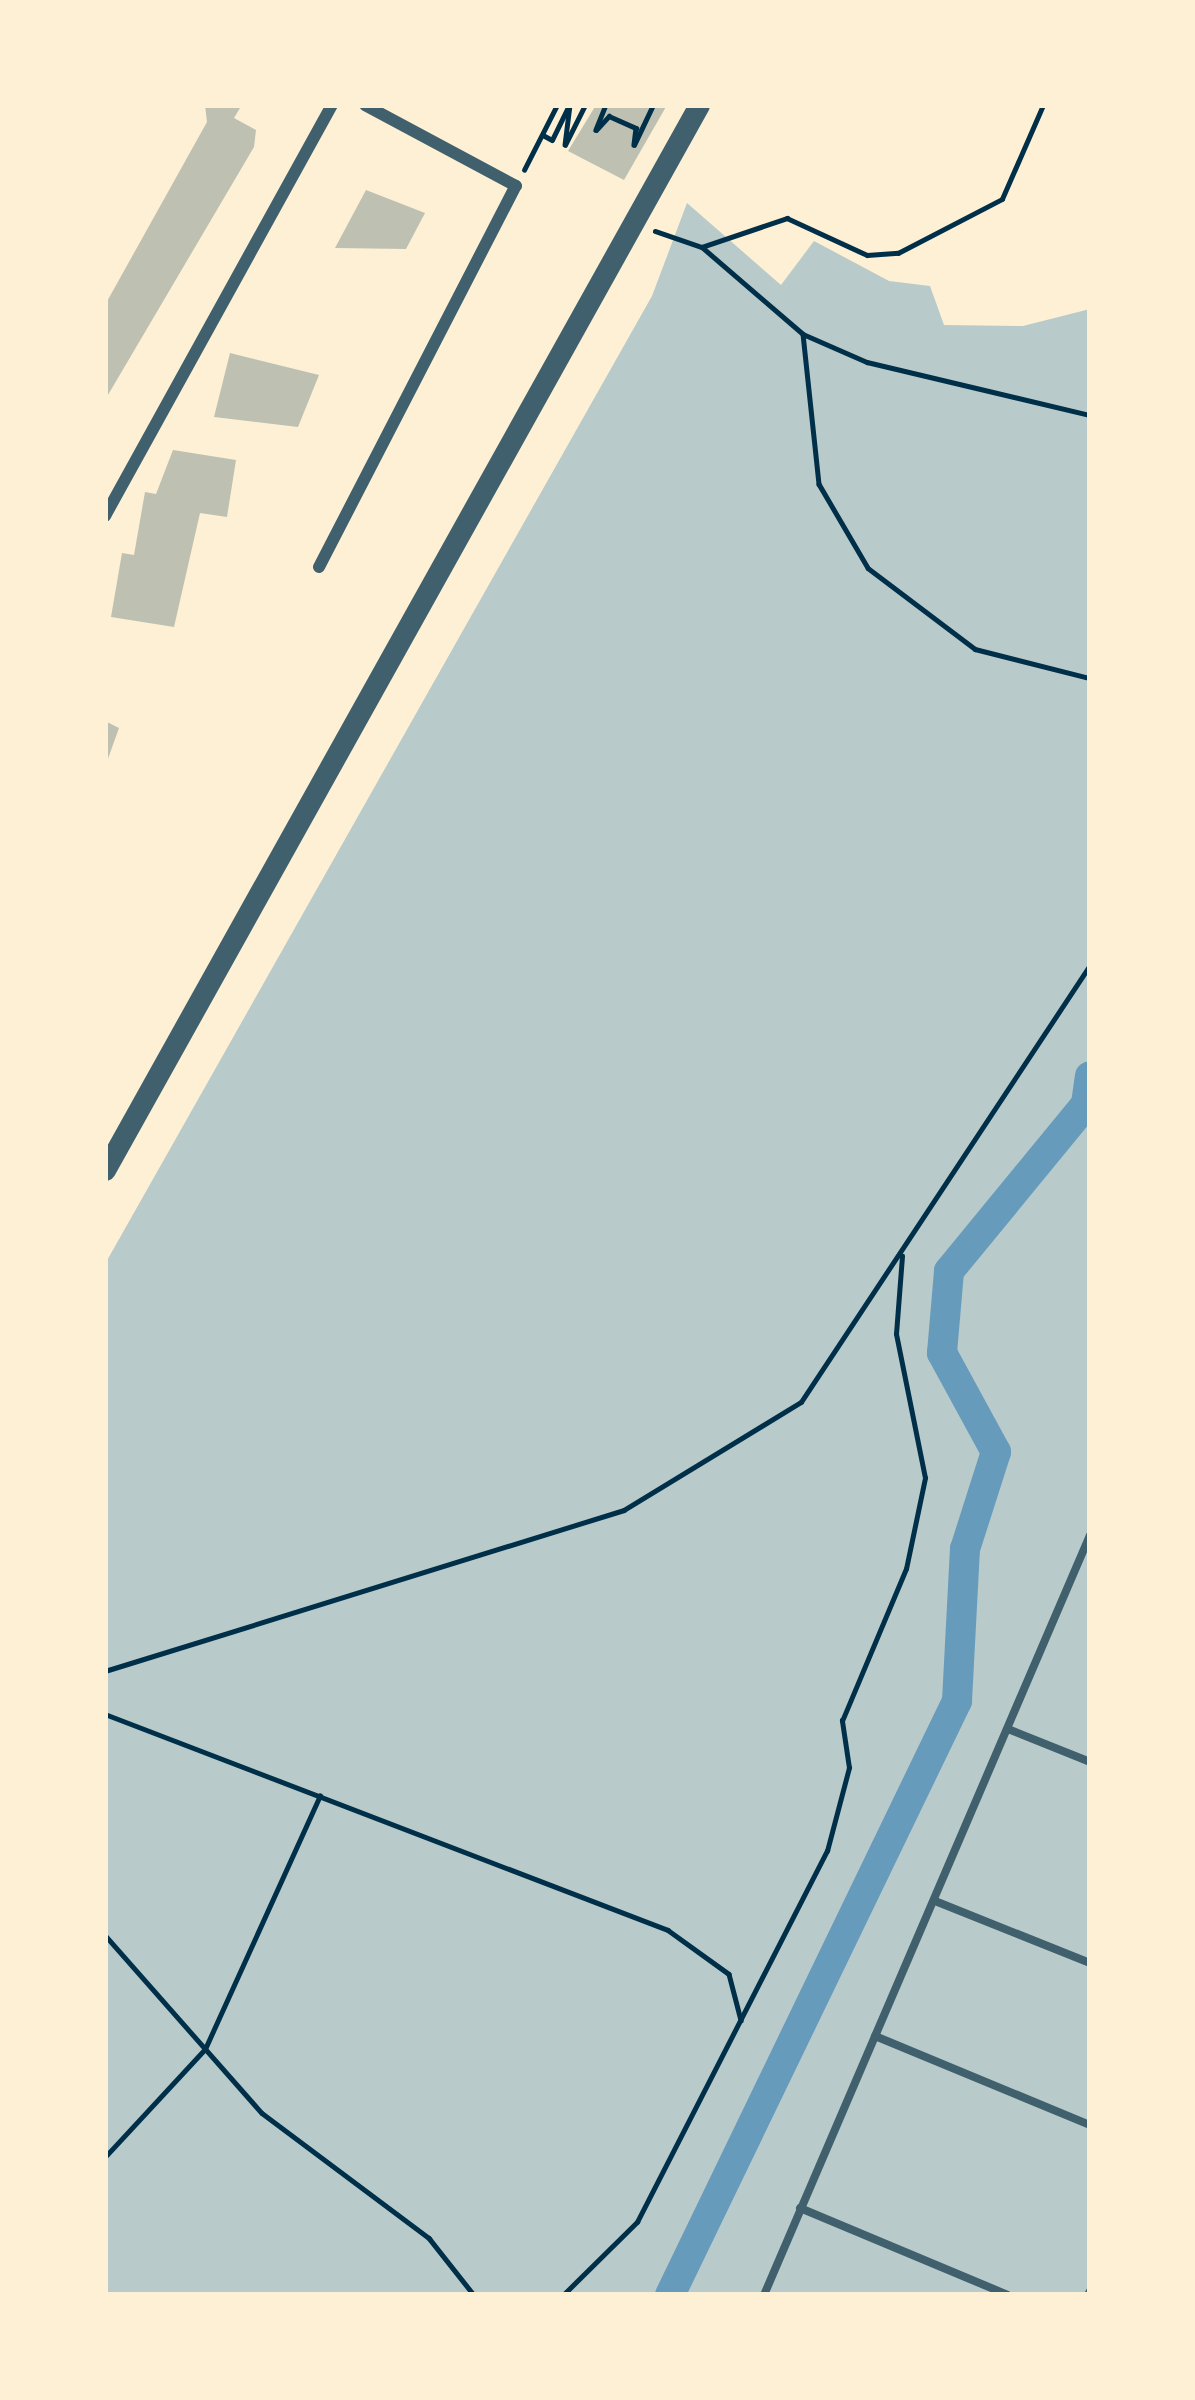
<!DOCTYPE html>
<style>
body{margin:0}
#map{position:relative;width:1195px;height:2400px;overflow:hidden;background:#fdf0d5;font-family:Ubuntu,sans-serif}
div>[style]{position:absolute}
.green>*{inset:0;background:#b9caca}
.canal>*{height:30px;margin:-15px;padding:0 15px;transform-origin:15px;border-radius:15px;background:#669bbc}
.building>*{inset:0;background:#bec0b2}
.path>*{height:4.5px;margin:-2.25px;padding:0 2.25px;transform-origin:2.25px;border-radius:2.25px;background:#003049}
.service>*{height:8px;margin:-4px;padding:0 4px;transform-origin:4px;border-radius:4px;background:#3f606c}
.minor>*{height:12px;margin:-6px;padding:0 6px;transform-origin:6px;border-radius:6px;background:#3f606c}
.tertiary>*{height:21px;margin:-10.5px;padding:0 10.5px;transform-origin:10.5px;border-radius:10.5px;background:#3f606c}
span{translate:-50% -50%;white-space:nowrap;text-align:center;line-height:1.15;-webkit-text-stroke:9px #fdf0d5;paint-order:stroke}
.frame{position:absolute;inset:0;border:108px solid #fdf0d5;pointer-events:none}
</style>
<div id="map">
<div class="green">
<i style="clip-path:polygon(687px 203px,781px 285px,814px 241px,889px 281px,930px 286px,944px 325px,1023px 326px,1090px 309px,1090px 2295px,105px 2295px,105px 1264px,652px 296px)"></i>
</div>
<div class="canal">
<i style="left:670px;top:2295px;width:660px;rotate:-64.21deg"></i>
<i style="left:957px;top:1701px;width:152px;rotate:-87deg"></i>
<i style="left:965px;top:1549px;width:102px;rotate:-72.3deg"></i>
<i style="left:996px;top:1452px;width:113px;rotate:-118.6deg"></i>
<i style="left:942px;top:1353px;width:82px;rotate:-85.1deg"></i>
<i style="left:949px;top:1271px;width:216px;rotate:-50.6deg"></i>
<i style="left:1086px;top:1104px;width:28px;rotate:-82deg"></i>
</div>
<div class="building">
<i style="clip-path:polygon(205px 105px,240px 108px,234px 118px,256px 130px,254px 147px,105px 400px,105px 305px,207px 122px)"></i>
<i style="clip-path:polygon(596px 105px,667px 105px,624px 180px,568px 151px)"></i>
<i style="clip-path:polygon(366px 190px,425px 213px,406px 249px,335px 248px)"></i>
<i style="clip-path:polygon(230px 353px,319px 375px,298px 427px,214px 417px)"></i>
<i style="clip-path:polygon(173px 450px,236px 460px,227px 517px,200px 513px,174px 627px,111px 617px,122px 553px,134px 555px,145px 492px,156px 494px)"></i>
<i style="clip-path:polygon(105px 721px,119px 728px,105px 767px)"></i>
</div>
<div class="path">
<i style="left:570px;top:105px;width:40px;rotate:97.1deg"></i>
<i style="left:565px;top:145px;width:45px;rotate:-63.4deg"></i>
<i style="left:606px;top:105px;width:27px;rotate:112deg"></i>
<i style="left:596px;top:130px;width:19px;rotate:-47deg"></i>
<i style="left:609px;top:116px;width:30px;rotate:24deg"></i>
<i style="left:636px;top:128px;width:17px;rotate:97deg"></i>
<i style="left:634px;top:145px;width:44px;rotate:-64.6deg"></i>
<i style="left:543px;top:135px;width:10px;rotate:29deg"></i>
<i style="left:552px;top:140px;width:39px;rotate:-64deg"></i>
<i style="left:524px;top:170px;width:73px;rotate:-63.1deg"></i>
<i style="left:655px;top:231px;width:50px;rotate:18.8deg"></i>
<i style="left:702px;top:247px;width:133px;rotate:40.7deg"></i>
<i style="left:803px;top:334px;width:151px;rotate:83.9deg"></i>
<i style="left:819px;top:484px;width:97px;rotate:59.7deg"></i>
<i style="left:868px;top:568px;width:134px;rotate:37.1deg"></i>
<i style="left:975px;top:649px;width:119px;rotate:14.2deg"></i>
<i style="left:702px;top:247px;width:90px;rotate:-18.8deg"></i>
<i style="left:787px;top:218px;width:88px;rotate:24.8deg"></i>
<i style="left:867px;top:255px;width:31px;rotate:-4deg"></i>
<i style="left:898px;top:253px;width:117px;rotate:-27.4deg"></i>
<i style="left:1002px;top:199px;width:103px;rotate:-66.4deg"></i>
<i style="left:803px;top:334px;width:70px;rotate:23.6deg"></i>
<i style="left:867px;top:362px;width:229px;rotate:13.4deg"></i>
<i style="left:105px;top:1671px;width:543px;rotate:-17.23deg"></i>
<i style="left:624px;top:1510px;width:207px;rotate:-31.4deg"></i>
<i style="left:801px;top:1402px;width:524px;rotate:-56.52deg"></i>
<i style="left:105px;top:1714px;width:603px;rotate:20.99deg"></i>
<i style="left:668px;top:1930px;width:75px;rotate:35.8deg"></i>
<i style="left:729px;top:1974px;width:48px;rotate:75.4deg"></i>
<i style="left:105px;top:1935px;width:237px;rotate:48.6deg"></i>
<i style="left:262px;top:2113px;width:209px;rotate:36.8deg"></i>
<i style="left:429px;top:2238px;width:73px;rotate:51.7deg"></i>
<i style="left:105px;top:2157px;width:147px;rotate:-47.2deg"></i>
<i style="left:205px;top:2049px;width:278px;rotate:-65.6deg"></i>
<i style="left:563px;top:2295px;width:104px;rotate:-44.6deg"></i>
<i style="left:637px;top:2222px;width:417px;rotate:-62.9deg"></i>
<i style="left:827px;top:1851px;width:86px;rotate:-75.2deg"></i>
<i style="left:849px;top:1768px;width:48px;rotate:-98.5deg"></i>
<i style="left:842px;top:1721px;width:165px;rotate:-67.2deg"></i>
<i style="left:906px;top:1569px;width:93px;rotate:-78.2deg"></i>
<i style="left:925px;top:1478px;width:147px;rotate:-101.4deg"></i>
<i style="left:896px;top:1334px;width:78px;rotate:-85.6deg"></i>
</div>
<div class="service">
<i style="left:1008px;top:1729px;width:88px;rotate:21.9deg"></i>
<i style="left:935px;top:1901px;width:167px;rotate:21.8deg"></i>
<i style="left:875px;top:2036px;width:233px;rotate:22.5deg"></i>
<i style="left:800px;top:2208px;width:225px;rotate:22.7deg"></i>
<i style="left:764px;top:2295px;width:827px;rotate:-66.78deg"></i>
<i style="left:1088px;top:2295px;width:4px;rotate:-63deg"></i>
</div>
<div class="minor">
<i style="left:105px;top:516px;width:470px;rotate:-61.1deg"></i>
<i style="left:319px;top:567px;width:429px;rotate:-62.7deg"></i>
<i style="left:516px;top:186px;width:171px;rotate:-151.8deg"></i>
</div>
<div class="tertiary">
<i style="left:105px;top:1170px;width:1219px;rotate:-60.85deg"></i>
</div>
<div class="frame"></div>
</div>
